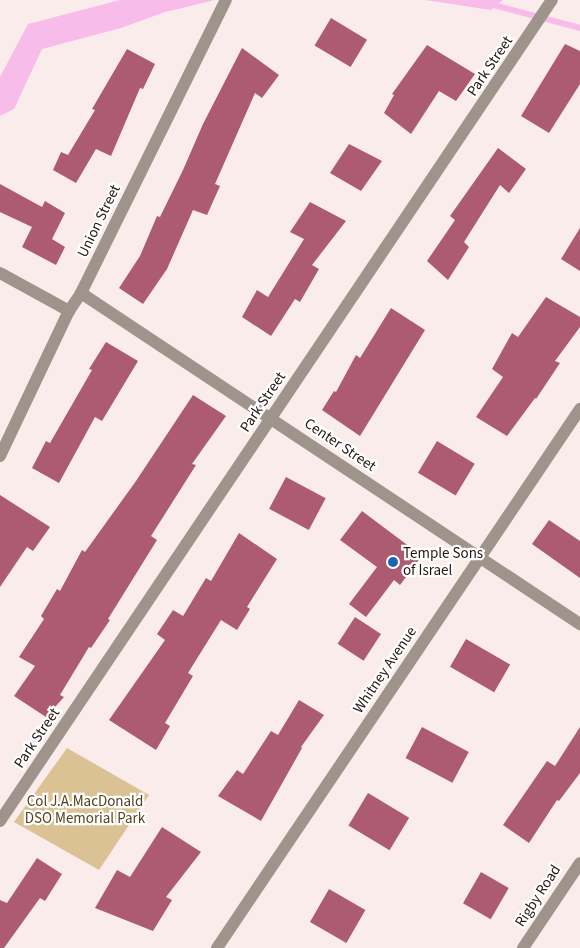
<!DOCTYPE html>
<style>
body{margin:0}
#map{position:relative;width:580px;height:948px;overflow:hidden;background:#faecea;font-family:"Source Sans 3",sans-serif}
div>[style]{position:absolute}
.green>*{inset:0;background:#dbc294}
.water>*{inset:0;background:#f8bcea}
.stream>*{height:6px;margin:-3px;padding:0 3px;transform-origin:3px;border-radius:3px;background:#f8bcea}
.building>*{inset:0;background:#ad5a73;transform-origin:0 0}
.street>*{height:12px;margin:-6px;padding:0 6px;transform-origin:6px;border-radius:6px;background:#9f948c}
.dots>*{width:14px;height:14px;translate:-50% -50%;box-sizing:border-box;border:2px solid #fff;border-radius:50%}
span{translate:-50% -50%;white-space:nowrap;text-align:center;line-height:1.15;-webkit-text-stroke:4.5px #fff;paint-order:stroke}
.street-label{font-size:15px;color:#241716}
.poi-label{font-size:15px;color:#241716}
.left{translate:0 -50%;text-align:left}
.park-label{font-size:15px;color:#54421f}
</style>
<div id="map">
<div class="green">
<i style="clip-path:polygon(67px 748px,149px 795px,99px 870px,14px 822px)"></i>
</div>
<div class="water">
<i style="clip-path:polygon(120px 0,215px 0,165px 12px,121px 28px,42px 49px,14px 109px,0 116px,0 77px,28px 24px)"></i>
<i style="clip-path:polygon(425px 0,503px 0,491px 10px)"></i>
</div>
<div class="stream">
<i style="left:475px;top:0;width:109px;rotate:14.9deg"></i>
</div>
<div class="building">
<i style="left:331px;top:18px;width:42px;height:32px;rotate:31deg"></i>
<i style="clip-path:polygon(565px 44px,580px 51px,580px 84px,549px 133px,521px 116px)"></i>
<i style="clip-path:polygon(427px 45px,475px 74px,456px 101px,439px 91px,411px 134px,384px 113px,394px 95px,392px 94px)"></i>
<i style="clip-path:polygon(242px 48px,279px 75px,262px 98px,255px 93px,215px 184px,220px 186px,207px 215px,193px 210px,167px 269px,143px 304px,119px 288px,140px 256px,157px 216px,160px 217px,183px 170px,203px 124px)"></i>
<i style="clip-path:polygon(127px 49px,155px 64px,143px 89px,140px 88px,111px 156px,96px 149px,76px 183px,53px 170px,61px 152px,68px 155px,95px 110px,92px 109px)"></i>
<i style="clip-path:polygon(349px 144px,382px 161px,361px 191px,330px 173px)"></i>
<i style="clip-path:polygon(498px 148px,526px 169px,509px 193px,500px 185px,464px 242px,469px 247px,448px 280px,427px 261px,455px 220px,450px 216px)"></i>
<i style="clip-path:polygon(0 184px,42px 207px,45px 201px,65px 213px,52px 239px,65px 247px,56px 265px,22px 247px,32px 227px,0 212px)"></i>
<i style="clip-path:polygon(310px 202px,346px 221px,312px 265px,319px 269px,300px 302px,295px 299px,271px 336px,242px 317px,257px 290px,268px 297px,304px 239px,290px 232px)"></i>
<i style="clip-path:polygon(580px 228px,580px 271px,561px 259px)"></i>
<i style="clip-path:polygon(546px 297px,580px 317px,580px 327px,555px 361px,560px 363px,536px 399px,535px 398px,507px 436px,476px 417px,503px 377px,492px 369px,512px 333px,518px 337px)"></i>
<i style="clip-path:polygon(391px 308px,425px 330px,360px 436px,322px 410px,334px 391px,336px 392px,356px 355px,360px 358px)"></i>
<i style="clip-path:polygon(106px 342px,138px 361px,102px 421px,95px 417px,59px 483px,32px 468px,46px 441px,50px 443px,92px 370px,89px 369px)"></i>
<i style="clip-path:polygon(193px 395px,226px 416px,192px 464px,196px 465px,151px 536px,157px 540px,108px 619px,110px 620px,91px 648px,89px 647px,60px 695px,64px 697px,46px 717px,14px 696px,35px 666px,19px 657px,44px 619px,41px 616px,57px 589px,60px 591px,82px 550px,85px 552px,136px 481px)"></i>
<i style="left:437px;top:441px;width:44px;height:37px;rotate:31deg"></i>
<i style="left:286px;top:477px;width:45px;height:36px;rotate:28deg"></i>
<i style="clip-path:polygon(0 495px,50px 527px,33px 551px,27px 547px,0 587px)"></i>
<i style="clip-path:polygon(362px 511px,422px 556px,400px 585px,394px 580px,366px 617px,349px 604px,377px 567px,340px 540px)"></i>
<i style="clip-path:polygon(549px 520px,580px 541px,580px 578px,532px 544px)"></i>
<i style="clip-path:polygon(239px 533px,277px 559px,247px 607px,250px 609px,237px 630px,221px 620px,188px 673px,193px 676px,165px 723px,170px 726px,156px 750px,109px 720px,165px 640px,157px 634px,173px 610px,183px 616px,206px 578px,211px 581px)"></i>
<i style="left:355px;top:617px;width:31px;height:32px;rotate:33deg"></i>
<i style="left:466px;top:639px;width:51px;height:32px;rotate:30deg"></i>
<i style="clip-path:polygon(299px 700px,324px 715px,301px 747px,302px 748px,261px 821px,218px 796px,237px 770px,243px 774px,271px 731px,278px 735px)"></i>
<i style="left:422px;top:727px;width:53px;height:35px;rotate:28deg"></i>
<i style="clip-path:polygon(580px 727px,580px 773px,559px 801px,557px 800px,529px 843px,503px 825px,547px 761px,555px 766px)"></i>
<i style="left:368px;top:793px;width:48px;height:38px;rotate:31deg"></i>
<i style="clip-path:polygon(162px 827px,201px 852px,166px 897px,172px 900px,153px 931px,95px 908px,117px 870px,130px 877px)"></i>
<i style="clip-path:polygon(37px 858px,62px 874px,45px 901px,40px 898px,4px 948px,0 948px,0 900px,7px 903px)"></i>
<i style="left:481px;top:872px;width:32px;height:36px;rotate:30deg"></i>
<i style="left:329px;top:889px;width:42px;height:38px;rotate:30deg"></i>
</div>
<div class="street">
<i style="left:0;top:273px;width:79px;rotate:28.8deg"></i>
<i style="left:81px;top:293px;width:599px;rotate:33.56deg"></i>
<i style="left:0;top:456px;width:161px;rotate:-64.6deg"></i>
<i style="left:69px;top:311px;width:22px;rotate:-56deg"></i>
<i style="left:81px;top:293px;width:327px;rotate:-63.7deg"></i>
<i style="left:0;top:821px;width:989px;rotate:-56.09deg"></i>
<i style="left:217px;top:948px;width:650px;rotate:-56.04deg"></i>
<i style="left:523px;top:948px;width:102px;rotate:-56.2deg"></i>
</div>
<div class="dots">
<i style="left:393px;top:562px;background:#1b65b4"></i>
</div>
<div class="street-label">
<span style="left:490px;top:66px;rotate:-56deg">Park Street</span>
<span style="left:99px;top:221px;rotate:-64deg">Union Street</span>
<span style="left:263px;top:402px;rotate:-56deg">Park Street</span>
<span style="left:340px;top:445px;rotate:34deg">Center Street</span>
<span style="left:385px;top:670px;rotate:-56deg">Whitney Avenue</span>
<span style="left:37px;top:738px;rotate:-56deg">Park Street</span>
<span style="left:538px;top:896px;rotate:-57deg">Rigby Road</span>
</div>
<div class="poi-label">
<span class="left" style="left:403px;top:562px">Temple Sons<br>of Israel</span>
</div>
<div class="park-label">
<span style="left:85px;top:810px">Col J.A.MacDonald<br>DSO Memorial Park</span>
</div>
</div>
